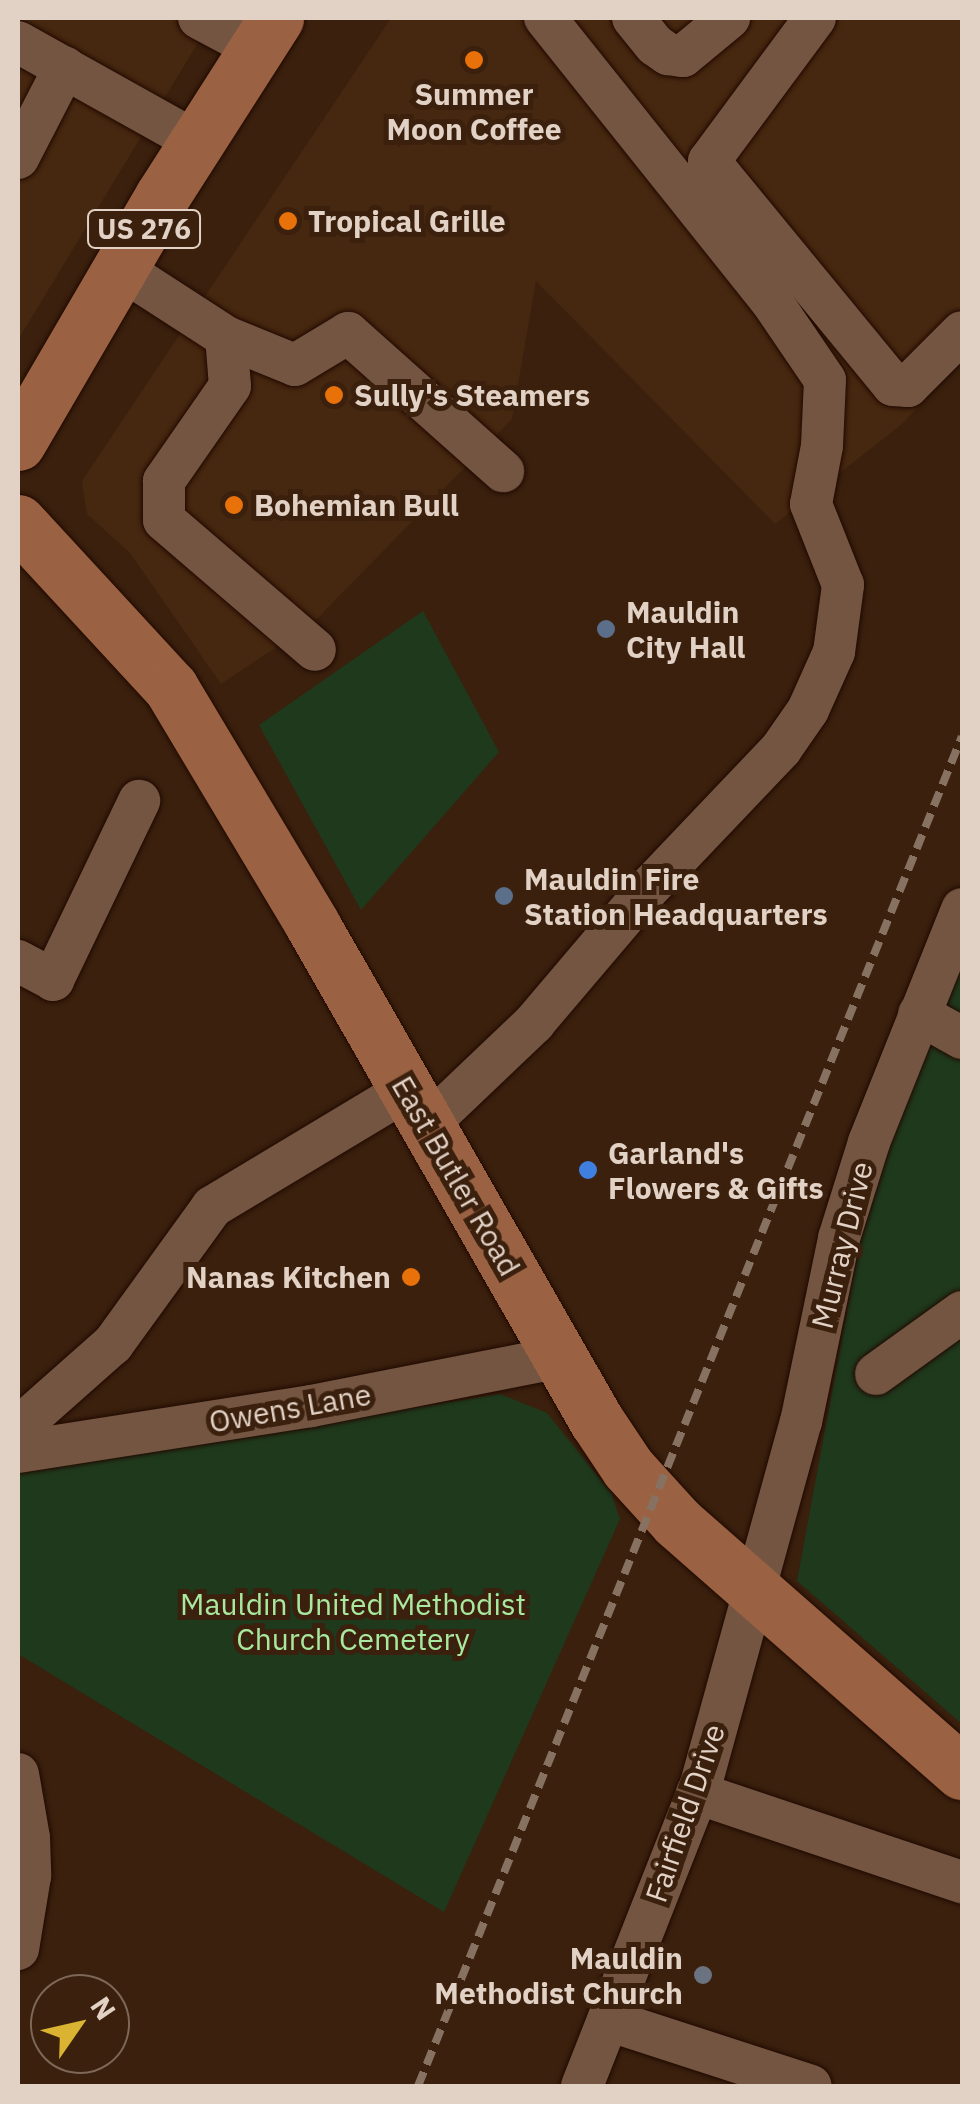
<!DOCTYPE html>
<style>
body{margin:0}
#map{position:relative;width:980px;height:2104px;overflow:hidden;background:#3a200d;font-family:"IBM Plex Sans",sans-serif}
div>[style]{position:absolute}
.built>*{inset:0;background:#46270f}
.green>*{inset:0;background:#1f391c}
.roads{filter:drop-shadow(0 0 2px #200900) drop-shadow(0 0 2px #200900)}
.minor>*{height:42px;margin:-21px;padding:0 21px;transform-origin:21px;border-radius:21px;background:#735541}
.major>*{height:55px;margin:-27.5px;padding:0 27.5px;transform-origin:27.5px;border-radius:27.5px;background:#9a6243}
.rail>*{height:8px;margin-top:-4px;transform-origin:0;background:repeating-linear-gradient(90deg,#877161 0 15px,transparent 0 23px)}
.dots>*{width:28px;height:28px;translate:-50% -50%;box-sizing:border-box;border:5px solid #3a200d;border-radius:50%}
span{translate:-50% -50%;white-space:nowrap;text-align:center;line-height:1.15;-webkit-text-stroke:10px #3a200d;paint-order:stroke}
.shield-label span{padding:2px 8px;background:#3a200d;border:2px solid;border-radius:8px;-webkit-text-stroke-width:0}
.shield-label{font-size:28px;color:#e2d1c5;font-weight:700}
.poi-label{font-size:30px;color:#e2d1c5;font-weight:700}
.left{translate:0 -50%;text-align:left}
.right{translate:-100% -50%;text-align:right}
.street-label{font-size:30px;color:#e2d1c5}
.park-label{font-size:30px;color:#a8e99f}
.frame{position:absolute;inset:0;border:20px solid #e2d1c5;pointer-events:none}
.north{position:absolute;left:30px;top:1974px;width:100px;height:100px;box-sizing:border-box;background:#3a200d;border:2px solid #7d6757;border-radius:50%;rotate:56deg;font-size:28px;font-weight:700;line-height:40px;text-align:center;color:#e2d1c5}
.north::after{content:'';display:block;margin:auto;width:35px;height:45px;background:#dab333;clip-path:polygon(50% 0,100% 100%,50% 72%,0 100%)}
</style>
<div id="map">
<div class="built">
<i style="clip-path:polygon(18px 18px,213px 18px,18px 340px)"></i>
<i style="clip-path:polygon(391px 18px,962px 18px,962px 361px,902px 424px,775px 524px,536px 281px,512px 419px,313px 623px,221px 684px,130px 553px,87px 514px,82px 481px)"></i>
</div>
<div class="green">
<i style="clip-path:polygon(423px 611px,499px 752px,361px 910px,259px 725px)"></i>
<i style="clip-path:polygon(962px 966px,962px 1724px,797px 1581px,869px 1192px)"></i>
<i style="clip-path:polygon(500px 1394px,547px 1413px,611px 1493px,620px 1519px,444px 1912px,18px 1654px,18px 1470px)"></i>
</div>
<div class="roads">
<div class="minor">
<i style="left:199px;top:18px;width:66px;rotate:28.1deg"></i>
<i style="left:633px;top:18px;width:35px;rotate:51deg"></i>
<i style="left:655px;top:45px;width:16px;rotate:35deg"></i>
<i style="left:668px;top:54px;width:15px;rotate:8deg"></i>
<i style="left:683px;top:56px;width:60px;rotate:-39.6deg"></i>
<i style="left:815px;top:18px;width:178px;rotate:126.5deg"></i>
<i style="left:709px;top:161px;width:290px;rotate:50.6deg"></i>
<i style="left:893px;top:385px;width:15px;rotate:4deg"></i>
<i style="left:908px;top:386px;width:76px;rotate:-45deg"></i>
<i style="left:18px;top:42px;width:205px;rotate:29.2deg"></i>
<i style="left:18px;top:158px;width:102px;rotate:-62.7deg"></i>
<i style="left:121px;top:269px;width:125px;rotate:32.9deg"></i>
<i style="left:226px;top:337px;width:49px;rotate:85.3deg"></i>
<i style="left:230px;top:386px;width:116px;rotate:124.8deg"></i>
<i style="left:164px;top:481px;width:39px;rotate:90deg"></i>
<i style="left:164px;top:520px;width:199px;rotate:40.7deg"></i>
<i style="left:226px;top:337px;width:74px;rotate:22.1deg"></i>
<i style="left:295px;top:365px;width:62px;rotate:-31.1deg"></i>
<i style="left:348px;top:333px;width:208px;rotate:41.7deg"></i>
<i style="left:18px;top:961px;width:40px;rotate:28deg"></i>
<i style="left:53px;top:980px;width:199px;rotate:-64.3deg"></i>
<i style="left:919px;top:1014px;width:49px;rotate:29.2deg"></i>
<i style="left:427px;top:1125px;width:148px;rotate:-43.6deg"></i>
<i style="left:534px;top:1023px;width:172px;rotate:-49.7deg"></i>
<i style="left:645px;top:892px;width:197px;rotate:-46.4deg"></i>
<i style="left:781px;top:749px;width:47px;rotate:-55.3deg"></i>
<i style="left:808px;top:710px;width:64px;rotate:-65.9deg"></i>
<i style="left:834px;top:652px;width:68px;rotate:-82.3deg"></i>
<i style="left:843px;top:585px;width:87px;rotate:-111.6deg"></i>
<i style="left:811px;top:504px;width:59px;rotate:-79.3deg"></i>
<i style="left:822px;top:446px;width:66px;rotate:-87.4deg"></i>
<i style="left:825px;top:380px;width:94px;rotate:-124.2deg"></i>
<i style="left:772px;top:302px;width:364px;rotate:-128.6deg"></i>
<i style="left:876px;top:1374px;width:106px;rotate:-35.8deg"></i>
<i style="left:18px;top:1428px;width:127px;rotate:-41.5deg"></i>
<i style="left:113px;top:1344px;width:169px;rotate:-54.1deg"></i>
<i style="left:212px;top:1207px;width:227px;rotate:-31deg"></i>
<i style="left:18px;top:1452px;width:297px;rotate:-8.9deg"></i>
<i style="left:311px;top:1406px;width:255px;rotate:-11.1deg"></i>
<i style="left:18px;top:1774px;width:65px;rotate:80.2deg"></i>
<i style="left:29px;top:1838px;width:38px;rotate:88deg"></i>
<i style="left:30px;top:1876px;width:74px;rotate:99.3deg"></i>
<i style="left:697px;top:1793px;width:280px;rotate:18.6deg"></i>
<i style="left:608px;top:2020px;width:213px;rotate:18deg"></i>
<i style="left:582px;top:2086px;width:325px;rotate:-68.5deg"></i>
<i style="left:701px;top:1784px;width:376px;rotate:-74.6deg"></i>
<i style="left:801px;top:1422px;width:188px;rotate:-78.3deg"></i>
<i style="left:839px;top:1238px;width:101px;rotate:-72.6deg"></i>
<i style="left:869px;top:1142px;width:251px;rotate:-68.2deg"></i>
</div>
<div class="major">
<i style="left:18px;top:443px;width:287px;rotate:-59.7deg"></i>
<i style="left:163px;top:195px;width:210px;rotate:-57.4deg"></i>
<i style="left:18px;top:522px;width:226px;rotate:47.3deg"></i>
<i style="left:171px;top:688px;width:275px;rotate:59.1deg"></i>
<i style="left:312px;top:924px;width:572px;rotate:60.21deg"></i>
<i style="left:596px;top:1420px;width:58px;rotate:56.3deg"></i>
<i style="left:628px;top:1468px;width:73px;rotate:47.8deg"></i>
<i style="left:677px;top:1522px;width:379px;rotate:41.3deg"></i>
</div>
</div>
<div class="rail">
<i style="left:418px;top:2086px;width:1455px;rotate:-68.05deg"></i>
</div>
<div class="dots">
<i style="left:474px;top:60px;background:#e8710a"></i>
<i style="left:288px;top:221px;background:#e8710a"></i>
<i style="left:334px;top:395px;background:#e8710a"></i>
<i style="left:234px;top:505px;background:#e8710a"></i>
<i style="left:606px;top:629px;background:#5c6f8a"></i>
<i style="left:504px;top:896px;background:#5c6f8a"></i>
<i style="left:588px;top:1170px;background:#3f7fe0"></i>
<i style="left:411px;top:1277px;background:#e8710a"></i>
<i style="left:703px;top:1975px;background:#6b7280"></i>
</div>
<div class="shield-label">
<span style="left:144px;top:229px">US 276</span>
</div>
<div class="poi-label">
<span style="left:474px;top:111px">Summer<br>Moon Coffee</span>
<span class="left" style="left:308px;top:221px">Tropical Grille</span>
<span class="left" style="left:354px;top:395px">Sully's Steamers</span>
<span class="left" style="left:254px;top:505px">Bohemian Bull</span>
<span class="left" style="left:626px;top:629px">Mauldin<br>City Hall</span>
<span class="left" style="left:524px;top:896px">Mauldin Fire<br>Station Headquarters</span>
<span class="left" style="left:608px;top:1170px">Garland's<br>Flowers &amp; Gifts</span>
<span class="right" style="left:391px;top:1277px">Nanas Kitchen</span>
<span class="right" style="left:683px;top:1975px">Mauldin<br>Methodist Church</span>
</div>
<div class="street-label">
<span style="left:456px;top:1176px;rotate:60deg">East Butler Road</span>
<span style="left:842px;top:1245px;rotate:-76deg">Murray Drive</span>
<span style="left:290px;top:1408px;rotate:-10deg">Owens Lane</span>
<span style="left:685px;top:1813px;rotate:-71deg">Fairfield Drive</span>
</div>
<div class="park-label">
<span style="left:353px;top:1621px">Mauldin United Methodist<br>Church Cemetery</span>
</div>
<div class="frame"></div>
<div class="north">N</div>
</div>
